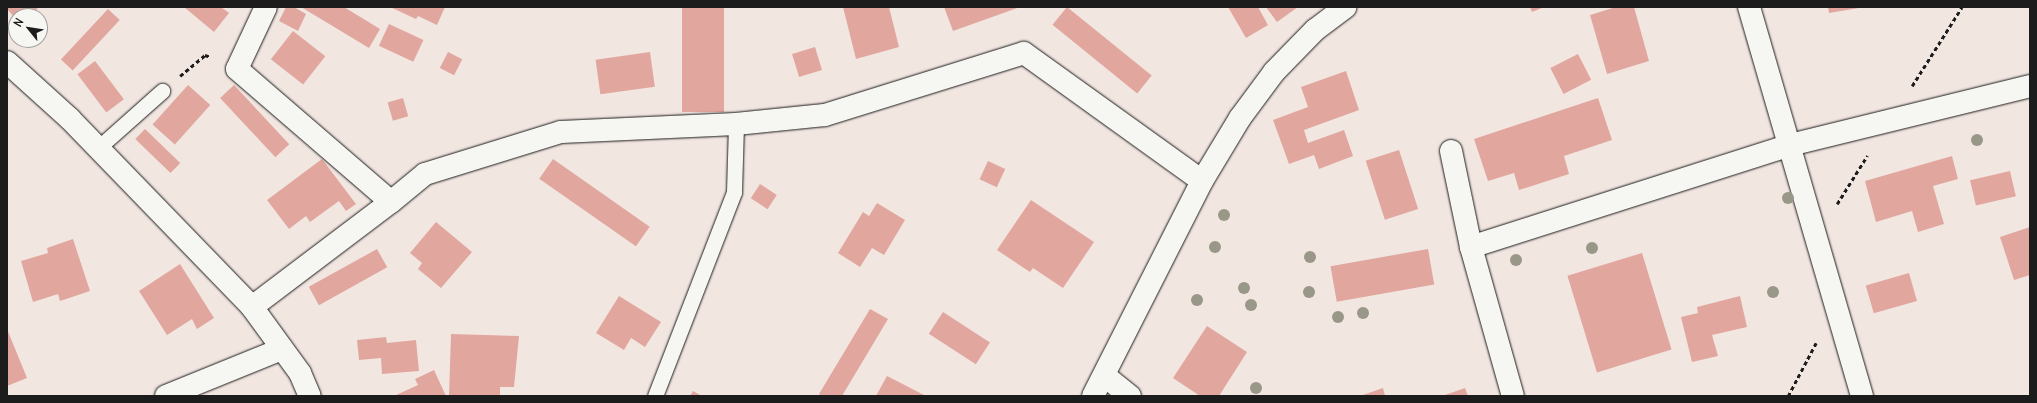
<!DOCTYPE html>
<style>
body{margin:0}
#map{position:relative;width:2037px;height:403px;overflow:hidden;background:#f2e6e1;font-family:Delius,sans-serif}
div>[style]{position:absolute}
.building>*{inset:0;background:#e1a79f;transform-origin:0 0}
.path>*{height:2.5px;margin-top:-1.25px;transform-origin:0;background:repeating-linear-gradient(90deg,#1c1c1c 0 4px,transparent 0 7px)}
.roads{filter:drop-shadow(0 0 1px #1c1c1c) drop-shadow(0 0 1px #1c1c1c)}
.service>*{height:15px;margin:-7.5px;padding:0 7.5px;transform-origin:7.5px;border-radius:7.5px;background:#f6f6f2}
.minor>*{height:22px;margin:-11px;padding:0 11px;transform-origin:11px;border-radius:11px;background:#f6f6f2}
.trees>*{width:12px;height:12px;margin:-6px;border-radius:50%;background:#989788}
span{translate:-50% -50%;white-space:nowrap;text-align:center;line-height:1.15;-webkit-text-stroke:3px #f6f6f2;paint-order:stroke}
.frame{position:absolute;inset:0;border:8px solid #1c1c1c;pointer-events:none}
.north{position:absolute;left:8px;top:8px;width:40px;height:40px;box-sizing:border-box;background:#f6f6f2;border:1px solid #9f9f9c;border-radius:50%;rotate:300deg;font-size:11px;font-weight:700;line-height:16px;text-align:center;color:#1c1c1c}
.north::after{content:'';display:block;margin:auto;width:14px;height:18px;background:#1c1c1c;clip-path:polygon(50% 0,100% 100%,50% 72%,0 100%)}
</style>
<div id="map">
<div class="building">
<i style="clip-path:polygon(7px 7px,39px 7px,30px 16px,16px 16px,16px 19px,7px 9px)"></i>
<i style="clip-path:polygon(184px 7px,221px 7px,229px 13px,214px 32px)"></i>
<i style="clip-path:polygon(286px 7px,294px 7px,306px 14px,298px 31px,279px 21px)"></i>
<i style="clip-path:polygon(301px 7px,344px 7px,380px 29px,369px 48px)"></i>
<i style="clip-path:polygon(390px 7px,445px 7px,437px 25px,418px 16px,416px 19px)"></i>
<i style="left:682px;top:7px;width:42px;height:105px"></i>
<i style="clip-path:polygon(843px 7px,889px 7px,899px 47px,856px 59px)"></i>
<i style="clip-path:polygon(944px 7px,1020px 7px,953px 31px)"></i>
<i style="left:1067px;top:7px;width:109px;height:23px;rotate:39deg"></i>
<i style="clip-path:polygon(1228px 7px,1258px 7px,1268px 25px,1246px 38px)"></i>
<i style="clip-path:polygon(1266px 7px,1298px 7px,1277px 22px)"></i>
<i style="clip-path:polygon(1530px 7px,1544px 7px,1532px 12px)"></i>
<i style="clip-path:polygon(1616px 7px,1634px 7px,1649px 61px,1607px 74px,1590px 15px)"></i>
<i style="clip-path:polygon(1828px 7px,1859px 7px,1859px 8px,1829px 13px)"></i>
<i style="left:108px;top:9px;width:16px;height:69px;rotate:43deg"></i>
<i style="left:389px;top:24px;width:38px;height:24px;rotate:25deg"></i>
<i style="left:293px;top:31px;width:41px;height:36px;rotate:38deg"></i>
<i style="left:815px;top:47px;width:24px;height:24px;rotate:73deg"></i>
<i style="left:448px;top:52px;width:16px;height:18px;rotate:27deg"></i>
<i style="left:650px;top:52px;width:35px;height:55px;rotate:82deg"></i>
<i style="left:1578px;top:54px;width:29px;height:31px;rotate:63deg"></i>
<i style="left:95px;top:61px;width:48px;height:22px;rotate:53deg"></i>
<i style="clip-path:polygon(1346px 71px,1359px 110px,1304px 130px,1308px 143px,1344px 130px,1353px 156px,1319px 169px,1314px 155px,1289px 164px,1273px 120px,1308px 107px,1301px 87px)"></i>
<i style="left:188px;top:85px;width:30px;height:53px;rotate:42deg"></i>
<i style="left:234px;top:85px;width:81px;height:19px;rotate:47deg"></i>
<i style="left:403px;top:98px;width:19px;height:16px;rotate:74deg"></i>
<i style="clip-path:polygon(1598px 98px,1612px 140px,1564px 156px,1569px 174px,1519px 190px,1514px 173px,1488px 181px,1474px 139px)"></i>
<i style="left:145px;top:129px;width:49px;height:14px;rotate:44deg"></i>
<i style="left:1399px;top:150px;width:62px;height:35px;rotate:72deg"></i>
<i style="clip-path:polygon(1952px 156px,1958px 179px,1933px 186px,1944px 224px,1918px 232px,1912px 211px,1876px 222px,1865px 181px)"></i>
<i style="clip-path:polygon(322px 159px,356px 204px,346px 211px,339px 201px,310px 222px,306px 216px,289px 229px,267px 200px)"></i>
<i style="left:553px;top:159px;width:118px;height:24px;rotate:35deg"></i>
<i style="left:988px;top:161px;width:19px;height:20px;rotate:25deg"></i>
<i style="left:2010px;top:171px;width:26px;height:41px;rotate:77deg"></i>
<i style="left:760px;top:184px;width:20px;height:17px;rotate:33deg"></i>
<i style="clip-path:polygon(1031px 200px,1094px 242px,1063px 288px,1033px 268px,1030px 272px,997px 250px)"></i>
<i style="clip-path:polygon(877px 203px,905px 220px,884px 255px,872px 248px,860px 267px,838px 253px,863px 212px,869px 216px)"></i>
<i style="clip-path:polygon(436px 222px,472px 252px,441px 288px,418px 269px,422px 263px,410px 253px)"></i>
<i style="clip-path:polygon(2030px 227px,2030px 275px,2014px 280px,2000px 237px)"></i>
<i style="clip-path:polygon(73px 239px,90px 291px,60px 301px,58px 294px,33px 302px,21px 261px,48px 253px,47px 248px)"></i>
<i style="left:377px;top:249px;width:21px;height:78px;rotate:61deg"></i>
<i style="left:1428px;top:249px;width:36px;height:99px;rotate:80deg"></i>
<i style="left:1642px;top:253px;width:101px;height:78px;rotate:73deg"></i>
<i style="clip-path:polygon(180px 264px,214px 318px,197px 329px,192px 319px,167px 335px,139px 291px)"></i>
<i style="left:1909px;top:273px;width:29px;height:45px;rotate:74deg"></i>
<i style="clip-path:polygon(619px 296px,661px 322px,645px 347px,631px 338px,624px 350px,596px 333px)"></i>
<i style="clip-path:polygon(1740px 296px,1747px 327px,1712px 335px,1718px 356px,1692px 362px,1681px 317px,1698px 313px,1697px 307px)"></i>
<i style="clip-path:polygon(870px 309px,888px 319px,842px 396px,822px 396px,819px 394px)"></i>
<i style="left:943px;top:312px;width:56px;height:26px;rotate:33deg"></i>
<i style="clip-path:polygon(1207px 326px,1247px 352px,1219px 396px,1200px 396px,1173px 378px)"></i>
<i style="clip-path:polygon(7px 329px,27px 378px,7px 386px)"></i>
<i style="clip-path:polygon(451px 334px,519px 336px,514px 387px,500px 387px,500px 396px,449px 396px)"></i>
<i style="clip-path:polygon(386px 337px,387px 343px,416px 340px,419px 371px,382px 374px,381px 358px,359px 360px,357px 340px)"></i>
<i style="clip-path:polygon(434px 370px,446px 396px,394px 396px,418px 385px,415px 379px)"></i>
<i style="clip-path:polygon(887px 376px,926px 396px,876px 396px)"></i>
<i style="clip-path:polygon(1383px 388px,1385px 396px,1360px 396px)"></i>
<i style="clip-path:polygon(1465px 388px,1468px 396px,1442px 396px)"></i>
<i style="clip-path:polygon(693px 391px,702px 396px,690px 396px)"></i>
</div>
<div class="path">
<i style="left:180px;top:76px;width:33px;rotate:-40deg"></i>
<i style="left:205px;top:55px;width:6px;rotate:18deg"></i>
<i style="left:1912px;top:86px;width:93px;rotate:-57.7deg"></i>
<i style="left:1837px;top:204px;width:57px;rotate:-58deg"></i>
<i style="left:1788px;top:396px;width:60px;rotate:-62.2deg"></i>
</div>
<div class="roads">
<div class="service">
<i style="left:98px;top:148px;width:86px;rotate:-41.7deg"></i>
<i style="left:655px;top:396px;width:219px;rotate:-68.8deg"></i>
<i style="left:734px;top:192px;width:68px;rotate:-88.3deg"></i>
</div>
<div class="minor">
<i style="left:266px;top:7px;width:68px;rotate:115.1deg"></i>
<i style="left:237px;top:69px;width:203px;rotate:40.8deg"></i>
<i style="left:1749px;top:7px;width:405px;rotate:73.8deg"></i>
<i style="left:7px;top:62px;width:85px;rotate:42.1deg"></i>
<i style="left:70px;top:119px;width:262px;rotate:45.9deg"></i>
<i style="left:252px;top:307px;width:82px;rotate:54deg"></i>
<i style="left:300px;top:373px;width:25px;rotate:67deg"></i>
<i style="left:1451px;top:151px;width:98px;rotate:78.2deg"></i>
<i style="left:1471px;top:247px;width:155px;rotate:74.3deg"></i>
<i style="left:1471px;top:247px;width:335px;rotate:-17.7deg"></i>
<i style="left:1790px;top:145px;width:247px;rotate:-13.8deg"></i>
<i style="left:252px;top:307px;width:174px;rotate:-37.1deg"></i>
<i style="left:391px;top:202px;width:44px;rotate:-39.5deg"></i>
<i style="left:425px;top:174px;width:142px;rotate:-17.2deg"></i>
<i style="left:561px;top:132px;width:175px;rotate:-2.6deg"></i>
<i style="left:736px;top:124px;width:89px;rotate:-5.8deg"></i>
<i style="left:825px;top:115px;width:208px;rotate:-17.3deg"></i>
<i style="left:1024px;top:53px;width:219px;rotate:35.7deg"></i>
<i style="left:1105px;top:376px;width:32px;rotate:39deg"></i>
<i style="left:166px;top:396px;width:125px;rotate:-22.1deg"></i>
<i style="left:1093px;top:396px;width:241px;rotate:-63.1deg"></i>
<i style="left:1202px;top:181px;width:74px;rotate:-58.9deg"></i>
<i style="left:1240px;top:118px;width:57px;rotate:-53.5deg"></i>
<i style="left:1274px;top:72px;width:59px;rotate:-45.7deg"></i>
<i style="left:1315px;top:30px;width:38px;rotate:-37deg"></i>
</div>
</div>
<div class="trees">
<i style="left:1977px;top:140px"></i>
<i style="left:1788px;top:198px"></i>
<i style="left:1224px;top:215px"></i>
<i style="left:1215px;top:247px"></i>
<i style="left:1592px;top:248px"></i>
<i style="left:1310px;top:257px"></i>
<i style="left:1516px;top:260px"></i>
<i style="left:1244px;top:288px"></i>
<i style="left:1309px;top:292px"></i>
<i style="left:1773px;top:292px"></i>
<i style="left:1197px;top:300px"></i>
<i style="left:1251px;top:305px"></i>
<i style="left:1363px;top:313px"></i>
<i style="left:1338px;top:317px"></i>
<i style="left:1256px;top:388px"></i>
</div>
<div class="frame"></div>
<div class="north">N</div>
</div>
